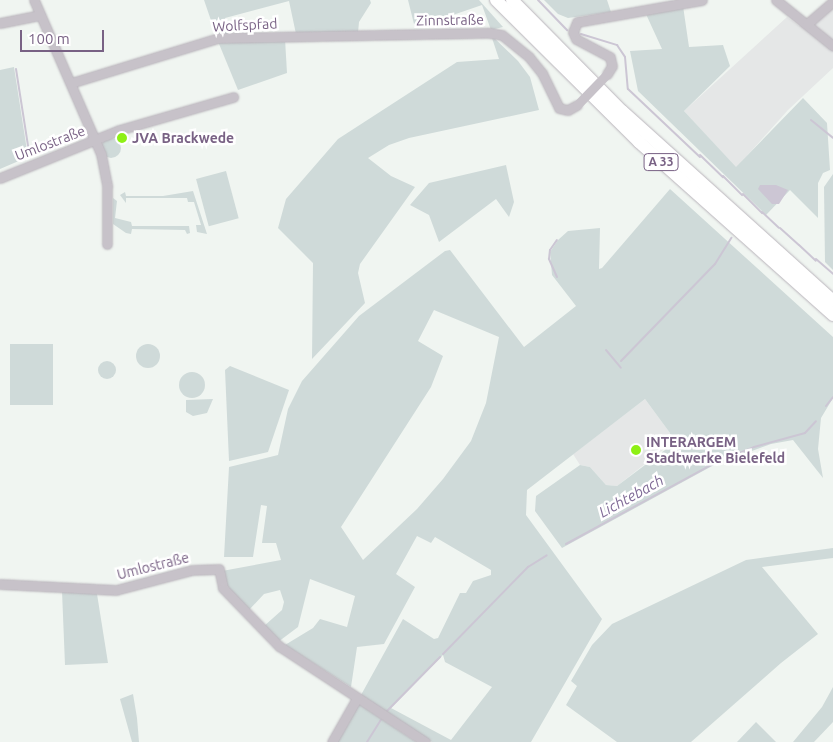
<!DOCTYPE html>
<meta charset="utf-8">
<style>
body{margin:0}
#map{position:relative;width:833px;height:742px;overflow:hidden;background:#f0f5f1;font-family:Ubuntu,sans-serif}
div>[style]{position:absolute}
.built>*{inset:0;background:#e5e7e7}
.green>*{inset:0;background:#cfdad9;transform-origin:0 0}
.round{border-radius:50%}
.water>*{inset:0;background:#ccc6d4}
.stream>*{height:2px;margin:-1px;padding:0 1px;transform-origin:1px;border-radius:1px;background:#ccc6d4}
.roads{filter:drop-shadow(0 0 1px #b9b4bb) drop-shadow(0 0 1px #b9b4bb)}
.minor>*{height:9px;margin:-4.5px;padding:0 4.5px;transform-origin:4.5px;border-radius:4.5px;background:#c7c2c9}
.highway>*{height:12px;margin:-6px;padding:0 6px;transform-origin:6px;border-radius:6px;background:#fff}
.minor-bridge>*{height:9px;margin:-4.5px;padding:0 4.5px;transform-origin:4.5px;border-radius:4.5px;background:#c7c2c9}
.dots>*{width:14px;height:14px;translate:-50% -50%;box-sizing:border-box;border:2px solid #fff;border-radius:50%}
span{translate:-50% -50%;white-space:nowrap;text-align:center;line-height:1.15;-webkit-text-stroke:5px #fff;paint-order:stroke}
.shield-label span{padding:1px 4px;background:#fff;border:1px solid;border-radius:4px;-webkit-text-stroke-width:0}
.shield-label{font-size:12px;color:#786184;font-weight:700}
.street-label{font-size:14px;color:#786184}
.poi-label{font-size:14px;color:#786184;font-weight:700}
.left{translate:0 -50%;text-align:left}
.water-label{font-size:15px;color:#806b97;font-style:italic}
.scale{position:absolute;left:20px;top:30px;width:84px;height:22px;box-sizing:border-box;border:2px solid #786184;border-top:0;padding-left:6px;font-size:15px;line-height:18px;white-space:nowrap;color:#786184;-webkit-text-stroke:4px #fff;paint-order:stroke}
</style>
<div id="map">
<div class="built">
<i style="clip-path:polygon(833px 4px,833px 68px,788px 110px,736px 168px,684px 111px,787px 17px,799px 26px)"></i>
<i style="clip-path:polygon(645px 399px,670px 433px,669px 445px,617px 486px,606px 485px,590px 467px,580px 465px,573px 454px)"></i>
</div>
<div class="green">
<i style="clip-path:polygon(204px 0,370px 0,371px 3px,359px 22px,358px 33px,296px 34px,289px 1px,225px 18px,229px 35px,216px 35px)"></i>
<i style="clip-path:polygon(408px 0,479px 0,503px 27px,491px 30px,482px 5px,415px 28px)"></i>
<i style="clip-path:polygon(544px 0,607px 0,611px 12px,568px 18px,558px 14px)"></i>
<i style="clip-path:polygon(683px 6px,689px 47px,723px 45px,730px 66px,684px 111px,736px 167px,803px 98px,827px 123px,830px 170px,823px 173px,818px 183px,818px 218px,790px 190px,766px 215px,638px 91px,630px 51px,662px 49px,645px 12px)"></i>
<i style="clip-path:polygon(491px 35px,518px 61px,530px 77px,539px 110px,409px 138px,389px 145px,368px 158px,391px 176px,415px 187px,360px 264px,358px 273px,365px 303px,312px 359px,313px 263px,278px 228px,286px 199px,338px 139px,457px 62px,499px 59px)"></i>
<i style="clip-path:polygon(217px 39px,285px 39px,287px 73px,238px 90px)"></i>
<i style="clip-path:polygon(14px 67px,28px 157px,0 169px,0 70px)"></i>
<i class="round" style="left:101px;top:138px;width:20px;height:20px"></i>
<i style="clip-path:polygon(506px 165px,514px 202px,509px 217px,496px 199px,439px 242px,429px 215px,410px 205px,429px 183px)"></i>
<i style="left:226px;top:171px;width:49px;height:31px;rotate:75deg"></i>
<i style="clip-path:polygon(833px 174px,833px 270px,825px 262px,824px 187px)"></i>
<i style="clip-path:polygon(evenodd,670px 189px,833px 337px,833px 398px,821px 418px,818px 449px,823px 478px,793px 440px,771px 444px,714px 465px,562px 548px,535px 511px,536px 496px,580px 465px,590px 467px,606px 485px,617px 486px,665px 450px,669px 445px,670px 433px,645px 399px,527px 490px,526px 515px,602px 619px,531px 742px,432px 742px,361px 695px,403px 619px,434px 639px,438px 638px,460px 593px,466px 593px,473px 581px,491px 575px,491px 570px,435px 537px,431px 543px,417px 536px,396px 574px,415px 587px,384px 644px,357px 647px,351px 687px,285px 645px,313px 628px,320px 619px,347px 627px,355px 596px,310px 579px,298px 627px,278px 642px,263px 627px,282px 610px,284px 602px,280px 590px,264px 594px,248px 611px,228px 590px,222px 571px,281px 560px,276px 543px,262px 543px,267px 506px,261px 505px,253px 557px,224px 557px,229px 467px,278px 455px,288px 409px,302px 381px,359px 316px,445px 251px,450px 250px,524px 347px,576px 306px,552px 275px,550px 252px,558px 240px,568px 231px,600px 228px,599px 269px,602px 268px,670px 189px,434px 310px,499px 337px,486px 403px,471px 441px,443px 479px,417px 509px,363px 560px,341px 527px,431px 387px,443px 356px,418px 341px,434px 310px,670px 189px,443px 655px,445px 662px,492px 687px,451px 740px,391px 708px,443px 655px)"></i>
<i style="clip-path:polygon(193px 191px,207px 234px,197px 232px,196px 225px,201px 225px,194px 202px,188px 202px,187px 198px,126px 198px,126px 203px,120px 195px,125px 192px,126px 196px,163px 196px)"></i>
<i style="clip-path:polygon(113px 198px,117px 201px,115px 218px,131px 222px,132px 226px,189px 226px,190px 233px,187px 234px,185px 230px,132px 229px,131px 234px,126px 233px,113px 224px)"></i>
<i style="left:10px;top:344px;width:43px;height:61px"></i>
<i class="round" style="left:136px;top:344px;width:24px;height:24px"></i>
<i class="round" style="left:98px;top:361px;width:18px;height:18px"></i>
<i style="clip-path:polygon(230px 366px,289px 390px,268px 452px,229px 461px,225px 370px)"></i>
<i class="round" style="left:179px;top:372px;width:26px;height:26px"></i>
<i style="clip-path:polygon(213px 399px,207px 413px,193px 416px,186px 412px,186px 400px)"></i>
<i style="clip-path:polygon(833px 548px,833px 558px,762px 567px,818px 634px,781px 663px,691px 742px,617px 742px,566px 705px,577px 686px,571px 681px,592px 645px,612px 624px,746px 560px)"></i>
<i style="clip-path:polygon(62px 591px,97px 594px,108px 663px,65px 665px)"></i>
<i style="clip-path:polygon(833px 687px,833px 722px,814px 742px,793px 742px,822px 707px)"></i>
<i style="clip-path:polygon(133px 694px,137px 718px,139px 742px,132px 742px,120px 699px)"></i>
<i style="clip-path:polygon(356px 702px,416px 742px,334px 742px)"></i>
<i style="clip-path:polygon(756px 722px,776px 742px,737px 742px)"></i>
</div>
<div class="water">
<i style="clip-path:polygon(760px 185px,776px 185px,788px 190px,779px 204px,772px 204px,758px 189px)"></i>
</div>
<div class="stream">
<i style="left:538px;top:0;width:42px;rotate:46deg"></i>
<i style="left:581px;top:34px;width:38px;rotate:17deg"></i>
<i style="left:617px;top:45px;width:14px;rotate:56deg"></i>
<i style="left:625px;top:57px;width:32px;rotate:85deg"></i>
<i style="left:628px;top:89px;width:99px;rotate:43.4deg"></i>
<i style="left:16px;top:69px;width:90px;rotate:81.1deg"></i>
<i style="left:811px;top:120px;width:28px;rotate:39deg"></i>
<i style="left:700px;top:155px;width:32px;rotate:44deg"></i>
<i style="left:723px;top:176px;width:27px;rotate:45deg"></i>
<i style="left:743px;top:194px;width:27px;rotate:45deg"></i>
<i style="left:762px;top:212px;width:23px;rotate:43deg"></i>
<i style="left:780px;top:228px;width:25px;rotate:42deg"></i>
<i style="left:799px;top:245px;width:23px;rotate:43deg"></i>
<i style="left:816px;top:259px;width:23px;rotate:41deg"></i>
<i style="left:557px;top:277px;width:20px;rotate:-114deg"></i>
<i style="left:549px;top:259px;width:9px;rotate:-84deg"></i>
<i style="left:550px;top:250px;width:12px;rotate:-55deg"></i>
<i style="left:606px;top:350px;width:23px;rotate:50deg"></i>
<i style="left:621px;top:361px;width:135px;rotate:-45.9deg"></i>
<i style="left:715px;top:264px;width:31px;rotate:-58deg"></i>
<i style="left:826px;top:406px;width:11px;rotate:-52deg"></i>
<i style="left:566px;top:544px;width:167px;rotate:-28.6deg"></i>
<i style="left:713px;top:464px;width:44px;rotate:-22.5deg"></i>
<i style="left:754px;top:447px;width:53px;rotate:-15.4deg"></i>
<i style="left:805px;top:433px;width:16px;rotate:-47deg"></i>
<i style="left:443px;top:654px;width:122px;rotate:-45.7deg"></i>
<i style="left:528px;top:567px;width:22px;rotate:-32deg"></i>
<i style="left:387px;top:711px;width:76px;rotate:-45.5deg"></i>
<i style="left:367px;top:742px;width:26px;rotate:-58deg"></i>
</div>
<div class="roads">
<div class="minor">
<i style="left:34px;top:0;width:168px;rotate:66.5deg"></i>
<i style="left:101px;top:154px;width:33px;rotate:79deg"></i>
<i style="left:107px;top:186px;width:58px;rotate:90deg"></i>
<i style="left:776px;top:0;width:73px;rotate:38.9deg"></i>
<i style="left:0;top:23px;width:41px;rotate:-11.3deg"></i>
<i style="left:807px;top:24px;width:35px;rotate:-41deg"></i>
<i style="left:607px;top:74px;width:9px;rotate:-58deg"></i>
<i style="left:612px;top:66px;width:9px;rotate:-103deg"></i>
<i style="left:610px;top:57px;width:38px;rotate:-152deg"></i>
<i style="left:576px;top:39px;width:8px;rotate:-113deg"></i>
<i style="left:573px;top:32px;width:11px;rotate:-68deg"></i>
<i style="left:577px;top:22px;width:127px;rotate:-10deg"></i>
<i style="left:71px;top:83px;width:154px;rotate:-17deg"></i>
<i style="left:218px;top:38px;width:272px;rotate:-1.1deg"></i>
<i style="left:490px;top:33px;width:12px;rotate:9deg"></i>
<i style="left:502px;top:35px;width:35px;rotate:39deg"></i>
<i style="left:529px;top:57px;width:21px;rotate:51deg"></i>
<i style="left:542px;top:73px;width:39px;rotate:64deg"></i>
<i style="left:559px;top:108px;width:9px;rotate:13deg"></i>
<i style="left:568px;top:110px;width:10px;rotate:-29deg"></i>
<i style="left:0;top:178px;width:128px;rotate:-22deg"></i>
<i style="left:119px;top:130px;width:119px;rotate:-16.1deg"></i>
<i style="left:0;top:584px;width:116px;rotate:3deg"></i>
<i style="left:116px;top:590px;width:79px;rotate:-14.7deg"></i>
<i style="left:192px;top:570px;width:27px;rotate:-2deg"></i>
<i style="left:219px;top:569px;width:19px;rotate:78deg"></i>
<i style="left:223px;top:588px;width:81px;rotate:46deg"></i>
<i style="left:279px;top:646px;width:175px;rotate:33.3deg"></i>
<i style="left:332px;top:742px;width:51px;rotate:-60.4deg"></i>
</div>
<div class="highway">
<i style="left:496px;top:0;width:202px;rotate:44.8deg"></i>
<i style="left:639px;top:142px;width:260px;rotate:41.7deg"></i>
<i style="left:512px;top:0;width:156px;rotate:45.3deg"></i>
<i style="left:622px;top:111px;width:284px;rotate:42deg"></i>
</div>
</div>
<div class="minor-bridge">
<i style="left:577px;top:105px;width:43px;rotate:-45.9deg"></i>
</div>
<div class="dots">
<i style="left:122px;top:138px;background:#8ef015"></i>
<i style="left:636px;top:450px;background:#8ef015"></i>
</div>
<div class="shield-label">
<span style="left:661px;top:162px">A 33</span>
</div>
<div class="street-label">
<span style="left:450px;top:20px;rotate:-1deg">Zinnstraße</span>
<span style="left:245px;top:25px;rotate:-3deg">Wolfspfad</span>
<span style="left:50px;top:143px;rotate:-21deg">Umlostraße</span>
<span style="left:153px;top:566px;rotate:-14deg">Umlostraße</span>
</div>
<div class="poi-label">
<span class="left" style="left:132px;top:138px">JVA Brackwede</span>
<span class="left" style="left:646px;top:450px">INTERARGEM<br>Stadtwerke Bielefeld</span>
</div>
<div class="water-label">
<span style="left:631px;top:496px;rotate:-29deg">Lichtebach</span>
</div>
<div class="scale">100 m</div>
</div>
